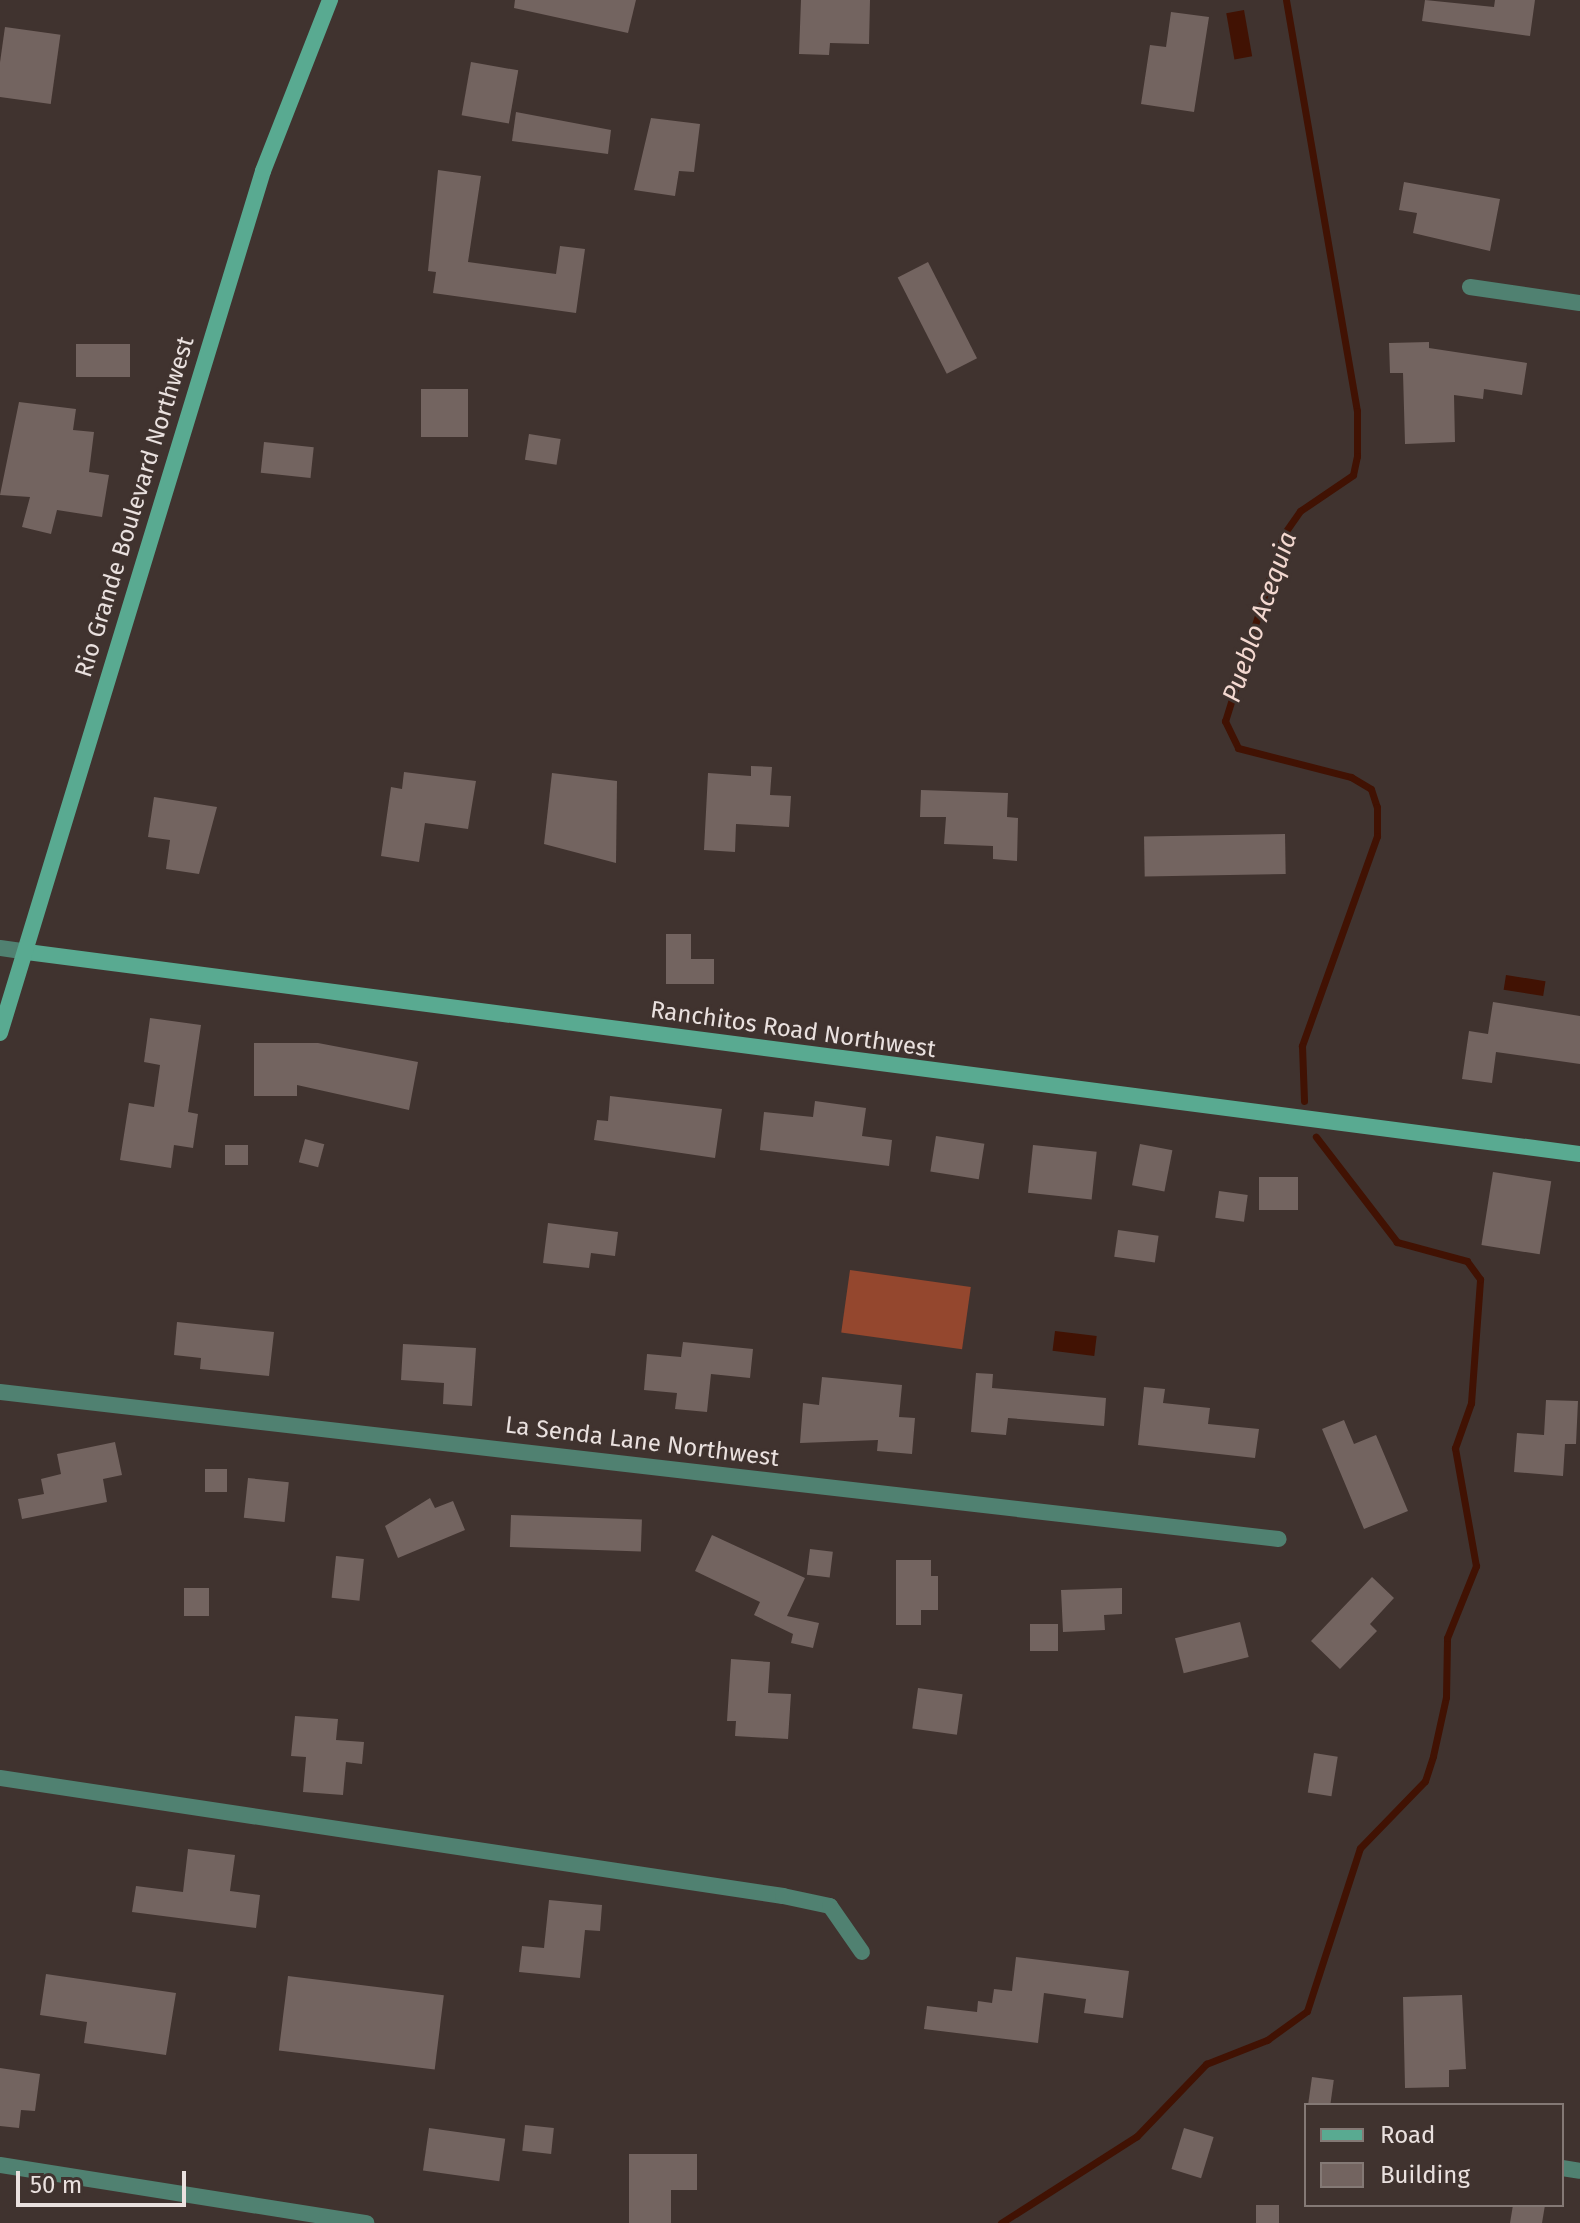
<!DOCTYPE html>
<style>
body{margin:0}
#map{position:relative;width:1580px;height:2223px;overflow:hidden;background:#40332f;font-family:"Fira Sans",sans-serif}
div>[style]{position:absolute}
.green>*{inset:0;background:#94472e;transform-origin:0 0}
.water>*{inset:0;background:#411203;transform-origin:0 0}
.stream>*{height:7px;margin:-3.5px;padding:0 3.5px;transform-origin:3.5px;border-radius:3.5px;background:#411203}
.building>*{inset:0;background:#736460;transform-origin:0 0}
.street>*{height:16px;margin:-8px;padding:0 8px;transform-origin:8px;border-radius:8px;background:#508171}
.secondary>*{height:16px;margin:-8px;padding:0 8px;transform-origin:8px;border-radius:8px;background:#59aa91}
span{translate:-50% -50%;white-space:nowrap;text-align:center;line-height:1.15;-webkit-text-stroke:6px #40332f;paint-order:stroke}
.street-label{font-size:24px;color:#eae1df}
.water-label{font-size:26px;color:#f4d9d1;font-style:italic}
.legend{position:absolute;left:1304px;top:2103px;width:260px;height:104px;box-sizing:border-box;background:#40332f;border:2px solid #847975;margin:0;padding:10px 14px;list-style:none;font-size:24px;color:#eae1df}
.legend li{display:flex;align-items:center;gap:16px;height:40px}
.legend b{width:40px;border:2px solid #847975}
.scale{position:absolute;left:16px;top:2171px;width:170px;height:36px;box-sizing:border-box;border:4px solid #eae1df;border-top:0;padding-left:10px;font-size:24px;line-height:28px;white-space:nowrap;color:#eae1df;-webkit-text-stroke:6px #40332f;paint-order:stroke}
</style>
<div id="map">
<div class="green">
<i style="left:850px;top:1270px;width:122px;height:63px;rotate:8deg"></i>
</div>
<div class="water">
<i style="left:1244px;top:10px;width:47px;height:18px;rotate:80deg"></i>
<i style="left:1506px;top:975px;width:40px;height:15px;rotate:9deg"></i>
<i style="left:1055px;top:1331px;width:42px;height:20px;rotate:7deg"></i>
</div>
<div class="stream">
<i style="left:1286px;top:0;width:417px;rotate:80.2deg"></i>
<i style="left:1357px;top:411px;width:45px;rotate:90deg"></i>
<i style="left:1357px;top:456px;width:19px;rotate:102deg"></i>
<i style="left:1353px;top:475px;width:64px;rotate:145.8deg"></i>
<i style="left:1300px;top:511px;width:29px;rotate:125deg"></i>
<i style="left:1283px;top:535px;width:195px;rotate:107.3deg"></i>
<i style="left:1225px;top:721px;width:30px;rotate:64deg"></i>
<i style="left:1238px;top:748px;width:117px;rotate:14.4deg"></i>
<i style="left:1351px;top:777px;width:23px;rotate:31deg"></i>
<i style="left:1371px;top:789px;width:19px;rotate:72deg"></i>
<i style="left:1377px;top:807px;width:29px;rotate:90deg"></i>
<i style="left:1377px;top:836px;width:223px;rotate:109.7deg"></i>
<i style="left:1302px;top:1046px;width:55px;rotate:87.9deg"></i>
<i style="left:1001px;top:2223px;width:161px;rotate:-32.6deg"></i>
<i style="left:1137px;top:2136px;width:100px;rotate:-46.2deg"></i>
<i style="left:1206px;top:2064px;width:66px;rotate:-21.5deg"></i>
<i style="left:1267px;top:2040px;width:49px;rotate:-35.9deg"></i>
<i style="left:1307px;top:2011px;width:171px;rotate:-72deg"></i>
<i style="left:1360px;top:1848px;width:93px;rotate:-45.9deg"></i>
<i style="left:1425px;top:1781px;width:26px;rotate:-72deg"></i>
<i style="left:1433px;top:1756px;width:60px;rotate:-77.6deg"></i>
<i style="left:1446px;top:1697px;width:59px;rotate:-89deg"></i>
<i style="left:1447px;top:1638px;width:78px;rotate:-68.1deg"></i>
<i style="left:1476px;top:1566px;width:120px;rotate:-100.1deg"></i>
<i style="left:1455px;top:1448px;width:48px;rotate:-70.4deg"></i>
<i style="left:1471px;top:1403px;width:124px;rotate:-85.8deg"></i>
<i style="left:1480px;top:1279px;width:22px;rotate:-126deg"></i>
<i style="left:1467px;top:1261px;width:73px;rotate:-164.8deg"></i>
<i style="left:1397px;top:1242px;width:133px;rotate:-127.6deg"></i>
</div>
<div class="building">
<i style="clip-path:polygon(515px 0,636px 0,628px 33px,514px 8px)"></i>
<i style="clip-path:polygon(801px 0,870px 0,869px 44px,830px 43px,829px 55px,799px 54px)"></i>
<i style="clip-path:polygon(1425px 0,1494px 7px,1495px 0,1535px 0,1530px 36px,1422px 21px)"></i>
<i style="clip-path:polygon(1171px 12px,1209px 17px,1194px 112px,1141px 104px,1150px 45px,1166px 47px)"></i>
<i style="left:5px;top:27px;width:56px;height:70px;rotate:8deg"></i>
<i style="left:471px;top:62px;width:48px;height:54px;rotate:10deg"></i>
<i style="clip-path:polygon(516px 112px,611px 130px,608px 154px,512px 141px)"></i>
<i style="clip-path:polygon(651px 118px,700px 124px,694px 172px,679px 171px,675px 196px,634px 190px)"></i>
<i style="clip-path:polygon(438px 170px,481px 176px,468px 262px,556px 274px,560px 246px,585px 249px,576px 313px,433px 293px,436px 272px,428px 271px)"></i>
<i style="clip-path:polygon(1404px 182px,1500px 199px,1490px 251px,1413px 233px,1417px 213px,1399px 210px)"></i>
<i style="left:928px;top:262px;width:108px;height:34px;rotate:63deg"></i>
<i style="clip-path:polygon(1429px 342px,1429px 348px,1527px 363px,1522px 395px,1484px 389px,1483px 399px,1454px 395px,1455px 442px,1405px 444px,1403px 373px,1390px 373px,1389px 343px)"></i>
<i style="left:76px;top:344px;width:54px;height:33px"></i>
<i style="left:421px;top:389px;width:47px;height:48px"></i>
<i style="clip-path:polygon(19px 402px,76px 409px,73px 430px,94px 432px,89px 472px,109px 475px,102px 517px,57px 510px,51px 534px,22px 527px,30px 497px,0 495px)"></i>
<i style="left:529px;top:434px;width:32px;height:26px;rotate:9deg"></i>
<i style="left:264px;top:442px;width:50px;height:31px;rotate:6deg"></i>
<i style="clip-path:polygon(751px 766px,772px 767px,770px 795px,791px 796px,789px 827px,736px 824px,735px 852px,704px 850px,708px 773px,751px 776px)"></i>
<i style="clip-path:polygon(404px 772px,476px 781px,468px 829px,425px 823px,419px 862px,381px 856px,391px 787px,402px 789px)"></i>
<i style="clip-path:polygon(552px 773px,617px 781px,616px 863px,544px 844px)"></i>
<i style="clip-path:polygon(921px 790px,1008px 793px,1007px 817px,1018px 818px,1017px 861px,993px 859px,993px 846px,944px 844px,946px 817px,920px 817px)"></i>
<i style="clip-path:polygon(154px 797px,217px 807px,199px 874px,166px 869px,170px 840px,148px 837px)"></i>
<i style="left:1285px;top:834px;width:40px;height:141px;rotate:89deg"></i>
<i style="clip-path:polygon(666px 934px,691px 934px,691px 959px,714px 959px,714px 984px,666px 984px)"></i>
<i style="clip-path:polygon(1493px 1002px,1580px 1016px,1580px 1064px,1496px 1052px,1492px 1083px,1462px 1079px,1469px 1031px,1488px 1034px)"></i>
<i style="clip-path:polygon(150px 1018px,201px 1025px,188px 1112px,198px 1114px,193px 1148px,174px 1145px,171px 1168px,120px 1160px,129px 1103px,154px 1107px,160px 1065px,144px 1062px)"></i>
<i style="clip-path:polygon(254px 1043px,318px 1043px,418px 1062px,409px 1110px,297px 1085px,297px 1096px,254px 1096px)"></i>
<i style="clip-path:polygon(610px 1096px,722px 1109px,715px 1158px,594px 1140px,597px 1120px,608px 1121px)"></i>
<i style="clip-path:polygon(815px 1101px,866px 1108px,862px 1136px,892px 1140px,889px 1166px,760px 1150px,764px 1112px,813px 1117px)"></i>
<i style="left:936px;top:1136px;width:49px;height:36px;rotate:9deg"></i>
<i style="left:305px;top:1139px;width:20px;height:24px;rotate:15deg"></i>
<i style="left:1140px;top:1144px;width:33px;height:42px;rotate:11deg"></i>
<i style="left:225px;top:1145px;width:23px;height:20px"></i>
<i style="left:1033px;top:1145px;width:64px;height:48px;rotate:6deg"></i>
<i style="left:1493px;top:1172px;width:59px;height:74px;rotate:9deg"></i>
<i style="left:1259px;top:1177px;width:39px;height:33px"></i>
<i style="left:1219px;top:1191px;width:29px;height:27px;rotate:8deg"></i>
<i style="clip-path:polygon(548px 1223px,618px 1232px,615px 1256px,591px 1253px,589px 1268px,543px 1263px)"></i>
<i style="left:1118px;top:1230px;width:41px;height:27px;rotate:8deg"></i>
<i style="clip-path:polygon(177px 1322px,274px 1332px,269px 1376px,200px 1369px,201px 1358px,174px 1355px)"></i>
<i style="clip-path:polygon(683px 1342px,753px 1349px,750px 1378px,711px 1374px,707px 1412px,675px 1409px,677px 1393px,644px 1390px,647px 1354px,681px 1357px)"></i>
<i style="clip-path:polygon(403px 1344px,476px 1348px,472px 1406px,443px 1404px,444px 1383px,401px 1380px)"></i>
<i style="clip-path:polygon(976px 1373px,993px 1374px,992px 1388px,1106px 1398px,1104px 1426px,1008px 1418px,1006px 1435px,971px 1432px)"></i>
<i style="clip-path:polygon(822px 1377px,902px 1385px,899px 1417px,915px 1418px,912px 1454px,877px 1451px,878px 1440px,800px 1443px,803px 1403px,819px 1405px)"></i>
<i style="clip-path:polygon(1144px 1387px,1165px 1389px,1163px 1403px,1210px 1408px,1208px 1424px,1259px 1429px,1255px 1458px,1138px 1445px)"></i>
<i style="clip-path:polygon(1546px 1400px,1578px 1401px,1576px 1444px,1565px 1444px,1563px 1476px,1514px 1472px,1517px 1433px,1544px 1435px)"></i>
<i style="clip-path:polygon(1344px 1420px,1354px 1444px,1376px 1435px,1408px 1511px,1364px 1529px,1322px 1429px)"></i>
<i style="clip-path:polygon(115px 1442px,122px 1475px,103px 1479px,107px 1502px,22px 1519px,18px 1499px,44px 1494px,41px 1479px,61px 1474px,57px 1454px)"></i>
<i style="left:205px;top:1469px;width:22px;height:23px"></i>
<i style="left:248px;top:1478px;width:41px;height:40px;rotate:6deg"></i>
<i style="clip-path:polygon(430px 1498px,435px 1508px,453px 1501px,465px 1530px,398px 1558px,385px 1526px)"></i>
<i style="left:511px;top:1515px;width:131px;height:32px;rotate:2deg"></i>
<i style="clip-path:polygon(712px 1535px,805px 1578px,787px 1616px,819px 1623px,813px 1648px,791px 1643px,793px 1634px,754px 1615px,760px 1602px,695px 1571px)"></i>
<i style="left:810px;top:1549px;width:23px;height:26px;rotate:7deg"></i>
<i style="left:336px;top:1556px;width:28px;height:42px;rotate:6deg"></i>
<i style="clip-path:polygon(896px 1560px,931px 1560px,931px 1576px,938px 1576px,938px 1610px,921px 1610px,921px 1625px,896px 1625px)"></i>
<i style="clip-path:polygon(1372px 1577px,1394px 1598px,1370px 1624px,1377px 1631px,1340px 1669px,1311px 1641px)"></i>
<i style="left:184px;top:1588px;width:25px;height:28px"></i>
<i style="clip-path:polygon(1122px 1588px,1122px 1614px,1104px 1615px,1105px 1630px,1063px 1632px,1061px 1590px)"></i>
<i style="left:1240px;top:1622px;width:36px;height:67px;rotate:76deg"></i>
<i style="left:1030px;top:1624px;width:28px;height:27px"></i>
<i style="clip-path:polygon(731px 1659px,770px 1662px,768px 1693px,791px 1694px,788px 1739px,735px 1736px,736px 1721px,727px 1721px)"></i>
<i style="left:918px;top:1688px;width:45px;height:41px;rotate:8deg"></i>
<i style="clip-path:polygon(295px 1716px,338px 1719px,336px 1740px,364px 1742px,362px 1764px,346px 1762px,343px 1795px,303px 1792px,306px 1757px,291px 1756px)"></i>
<i style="left:1314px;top:1753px;width:24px;height:40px;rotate:9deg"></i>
<i style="clip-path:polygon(188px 1849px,235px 1855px,230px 1891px,260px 1895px,256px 1928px,132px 1912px,136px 1886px,183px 1892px)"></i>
<i style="clip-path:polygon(549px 1900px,602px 1905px,600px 1931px,585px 1930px,580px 1978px,519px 1972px,522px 1946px,544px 1948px)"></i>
<i style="clip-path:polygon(1016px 1957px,1129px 1971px,1123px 2018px,1084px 2013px,1086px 1999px,1044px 1993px,1038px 2043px,924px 2029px,927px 2006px,977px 2012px,978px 2001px,992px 2003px,994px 1989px,1012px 1991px)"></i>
<i style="clip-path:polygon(46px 1974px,176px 1993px,166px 2055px,84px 2043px,87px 2022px,40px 2015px)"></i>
<i style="left:288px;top:1976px;width:157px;height:75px;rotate:7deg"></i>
<i style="clip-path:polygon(1462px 1995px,1466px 2069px,1449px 2070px,1449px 2087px,1405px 2088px,1403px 1997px)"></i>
<i style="clip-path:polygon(0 2068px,40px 2074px,35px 2111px,21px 2110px,19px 2128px,0 2126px)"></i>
<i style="left:1312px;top:2077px;width:22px;height:28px;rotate:8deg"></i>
<i style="left:525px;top:2125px;width:29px;height:26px;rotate:6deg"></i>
<i style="left:429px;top:2128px;width:77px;height:43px;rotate:8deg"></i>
<i style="left:1184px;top:2128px;width:31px;height:43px;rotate:17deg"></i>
<i style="clip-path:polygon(629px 2154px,697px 2154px,697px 2190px,671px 2190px,671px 2223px,629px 2223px)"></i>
<i style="left:1256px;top:2205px;width:23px;height:18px"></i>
<i style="clip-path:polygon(1513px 2205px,1545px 2205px,1542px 2223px,1510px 2223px)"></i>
</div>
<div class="street">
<i style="left:1470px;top:287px;width:111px;rotate:8.3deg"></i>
<i style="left:0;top:948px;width:27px;rotate:8deg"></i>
<i style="left:0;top:1392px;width:1287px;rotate:6.56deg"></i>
<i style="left:0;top:1778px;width:792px;rotate:8.57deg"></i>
<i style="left:783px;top:1896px;width:48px;rotate:12deg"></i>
<i style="left:830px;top:1906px;width:56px;rotate:55.2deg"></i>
<i style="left:0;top:2165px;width:371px;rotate:9deg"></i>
<i style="left:1562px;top:2168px;width:18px;rotate:9deg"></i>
</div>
<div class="secondary">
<i style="left:27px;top:952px;width:1566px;rotate:7.41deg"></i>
<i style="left:0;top:1033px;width:901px;rotate:-73.03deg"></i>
<i style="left:263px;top:171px;width:184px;rotate:-68.6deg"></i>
</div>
<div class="street-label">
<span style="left:135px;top:507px;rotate:-73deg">Rio Grande Boulevard Northwest</span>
<span style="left:793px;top:1030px;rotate:8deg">Ranchitos Road Northwest</span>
<span style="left:642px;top:1442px;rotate:7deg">La Senda Lane Northwest</span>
</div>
<div class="water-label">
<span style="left:1260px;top:617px;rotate:-71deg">Pueblo Acequia</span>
</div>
<ul class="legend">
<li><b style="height:10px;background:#59aa91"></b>Road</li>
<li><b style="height:22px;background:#736460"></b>Building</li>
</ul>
<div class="scale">50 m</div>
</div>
